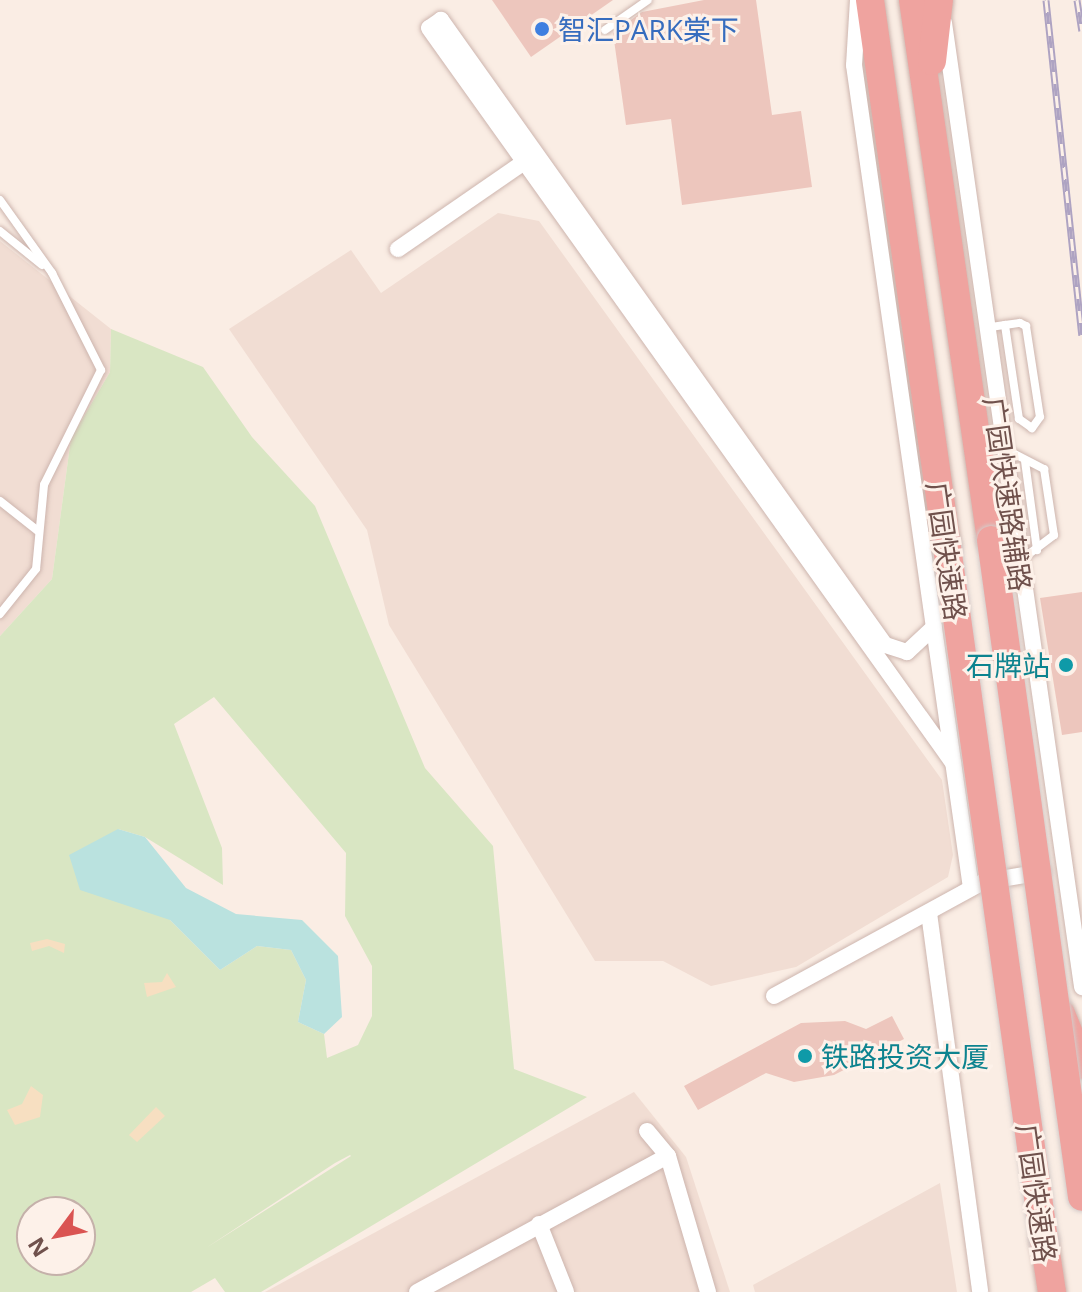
<!DOCTYPE html>
<meta charset="utf-8">
<style>
body{margin:0}
#map{position:relative;width:1082px;height:1292px;overflow:hidden;background:#faede4;font-family:"Open Sans","Noto Sans SC",sans-serif}
div>[style]{position:absolute}
.residential>*{inset:0;background:#f1ddd3}
.green>*{inset:0;background:#d9e6c3}
.sand>*{inset:0;background:#f7dfc1}
.water>*{inset:0;background:#bae2df}
.building>*{inset:0;background:#edc6bd}
.roads{filter:drop-shadow(0 0 2px #cdb5ae) drop-shadow(0 0 2px #cdb5ae)}
.lane>*{height:8px;margin:-4px;padding:0 4px;transform-origin:4px;border-radius:4px;background:#fff}
.street>*{height:16px;margin:-8px;padding:0 8px;transform-origin:8px;border-radius:8px;background:#fff}
.highway>*{height:28px;margin:-14px;padding:0 14px;transform-origin:14px;border-radius:14px;background:#efa39f}
.rail>*{height:7px;margin-top:-3.5px;transform-origin:0;background:repeating-linear-gradient(90deg,#fdf1e9 0 12px,#aea3c2 0 24px);box-sizing:border-box;border-block:2px solid #aea3c2}
.bridges{filter:drop-shadow(0 0 2px #d4cbc9) drop-shadow(0 0 2px #d4cbc9)}
.highway-bridge>*{height:28px;margin:-14px;padding:0 14px;transform-origin:14px;border-radius:14px;background:#efa39f}
.dots>*{width:22px;height:22px;translate:-50% -50%;box-sizing:border-box;border:4px solid #fdf1e9;border-radius:50%}
span{translate:-50% -50%;white-space:nowrap;text-align:center;line-height:1.15;-webkit-text-stroke:6px #fdf1e9;paint-order:stroke}
.shop-label{font-size:28px;color:#366cbe}
.left{translate:0 -50%;text-align:left}
.street-label{font-size:28px;color:#70514c}
.culture-label{font-size:28px;color:#0d838f}
.right{translate:-100% -50%;text-align:right}
.north{position:absolute;left:16px;top:1196px;width:80px;height:80px;box-sizing:border-box;background:#fdf1e9;border:2px solid #c5b1aa;border-radius:50%;rotate:238deg;font-size:22px;font-weight:700;line-height:32px;text-align:center;color:#70514c}
.north::after{content:'';display:block;margin:auto;width:28px;height:36px;background:#da5452;clip-path:polygon(50% 0,100% 100%,50% 72%,0 100%)}
</style>
<div id="map">
<div class="residential">
<i style="clip-path:polygon(498px 213px,539px 221px,942px 780px,953px 855px,948px 877px,796px 967px,711px 986px,663px 961px,595px 961px,389px 625px,367px 530px,229px 329px,351px 250px,381px 293px)"></i>
<i style="clip-path:polygon(0 241px,111px 329px,110px 372px,71px 438px,52px 579px,0 636px)"></i>
<i style="clip-path:polygon(634px 1092px,686px 1157px,730px 1292px,265px 1292px)"></i>
<i style="clip-path:polygon(940px 1183px,957px 1292px,755px 1292px,753px 1285px)"></i>
</div>
<div class="green">
<i style="clip-path:polygon(evenodd,111px 329px,203px 367px,252px 437px,315px 506px,425px 768px,493px 846px,514px 1069px,587px 1097px,261px 1292px,225px 1292px,215px 1278px,191px 1292px,0 1292px,0 636px,52px 579px,71px 438px,110px 372px,111px 329px,214px 697px,346px 853px,345px 916px,372px 966px,372px 1016px,358px 1045px,327px 1058px,324px 1034px,298px 1022px,306px 980px,291px 950px,257px 946px,220px 970px,170px 920px,118px 829px,145px 837px,223px 885px,222px 848px,174px 724px,214px 697px,111px 329px,350px 1155px,351px 1156px,206px 1248px,335px 1163px,350px 1155px,111px 329px,32px 1212px,80px 1212px,80px 1260px,32px 1260px,32px 1212px)"></i>
</div>
<div class="sand">
<i style="clip-path:polygon(47px 939px,65px 944px,64px 953px,49px 946px,32px 951px,30px 943px)"></i>
<i style="clip-path:polygon(167px 973px,176px 987px,147px 997px,144px 983px,162px 982px)"></i>
<i style="clip-path:polygon(31px 1086px,43px 1095px,40px 1117px,15px 1125px,7px 1110px,22px 1104px)"></i>
<i style="clip-path:polygon(156px 1107px,165px 1116px,137px 1142px,129px 1135px)"></i>
</div>
<div class="water">
<i style="clip-path:polygon(118px 829px,145px 837px,186px 888px,236px 914px,302px 920px,338px 956px,342px 1017px,324px 1034px,298px 1022px,306px 980px,291px 950px,257px 946px,220px 970px,170px 920px,80px 890px,69px 855px)"></i>
</div>
<div class="building">
<i style="clip-path:polygon(492px 0,613px 0,531px 57px)"></i>
<i style="clip-path:polygon(704px 0,756px 0,772px 115px,801px 111px,812px 187px,682px 205px,671px 119px,626px 125px,613px 33px,642px 12px)"></i>
<i style="clip-path:polygon(1082px 592px,1082px 732px,1062px 735px,1040px 598px)"></i>
<i style="clip-path:polygon(892px 1016px,904px 1039px,834px 1075px,794px 1082px,766px 1073px,698px 1110px,684px 1086px,801px 1023px,845px 1021px,866px 1029px)"></i>
</div>
<div class="roads">
<div class="lane">
<i style="left:605px;top:30px;width:52px;rotate:-34.9deg"></i>
<i style="left:0;top:200px;width:90px;rotate:54.5deg"></i>
<i style="left:52px;top:273px;width:109px;rotate:63.2deg"></i>
<i style="left:101px;top:370px;width:128px;rotate:116.4deg"></i>
<i style="left:44px;top:485px;width:84px;rotate:95.4deg"></i>
<i style="left:36px;top:569px;width:58px;rotate:128.7deg"></i>
<i style="left:0;top:231px;width:54px;rotate:39deg"></i>
<i style="left:985px;top:328px;width:20px;rotate:-9deg"></i>
<i style="left:1005px;top:325px;width:15px;rotate:-8deg"></i>
<i style="left:1020px;top:323px;width:7px;rotate:27deg"></i>
<i style="left:1026px;top:326px;width:92px;rotate:81.3deg"></i>
<i style="left:1040px;top:417px;width:14px;rotate:126deg"></i>
<i style="left:1032px;top:428px;width:16px;rotate:-145deg"></i>
<i style="left:1019px;top:419px;width:95px;rotate:-98.5deg"></i>
<i style="left:1007px;top:450px;width:42px;rotate:27.2deg"></i>
<i style="left:1044px;top:469px;width:67px;rotate:81.4deg"></i>
<i style="left:1054px;top:535px;width:41px;rotate:142.9deg"></i>
<i style="left:1025px;top:461px;width:90px;rotate:82.3deg"></i>
<i style="left:0;top:501px;width:48px;rotate:38.3deg"></i>
</div>
<div class="street">
<i style="left:858px;top:0;width:65px;rotate:93.5deg"></i>
<i style="left:854px;top:65px;width:831px;rotate:81.91deg"></i>
<i style="left:944px;top:23px;width:974px;rotate:81.85deg"></i>
<i style="left:398px;top:249px;width:160px;rotate:-34.6deg"></i>
<i style="left:934px;top:627px;width:37px;rotate:137deg"></i>
<i style="left:907px;top:652px;width:23px;rotate:-162deg"></i>
<i style="left:885px;top:645px;width:767px;rotate:-125.39deg"></i>
<i style="left:441px;top:20px;width:14px;rotate:146deg"></i>
<i style="left:429px;top:28px;width:903px;rotate:54.51deg"></i>
<i style="left:929px;top:913px;width:382px;rotate:82.3deg"></i>
<i style="left:774px;top:996px;width:238px;rotate:-28.6deg"></i>
<i style="left:983px;top:882px;width:60px;rotate:-9.6deg"></i>
<i style="left:647px;top:1131px;width:33px;rotate:50deg"></i>
<i style="left:668px;top:1156px;width:142px;rotate:73.6deg"></i>
<i style="left:539px;top:1224px;width:73px;rotate:68.3deg"></i>
<i style="left:417px;top:1292px;width:285px;rotate:-28.5deg"></i>
</div>
<div class="highway">
<i style="left:870px;top:0;width:552px;rotate:81.99deg"></i>
<i style="left:913px;top:0;width:546px;rotate:81.78deg"></i>
<i style="left:932px;top:61px;width:61px;rotate:-83.5deg"></i>
<i style="left:1061px;top:1014px;width:55px;rotate:67.6deg"></i>
<i style="left:1044px;top:1240px;width:53px;rotate:81.3deg"></i>
</div>
</div>
<div class="rail">
<i style="left:1046px;top:0;width:337px;rotate:83.9deg"></i>
<i style="left:1077px;top:0;width:31px;rotate:81deg"></i>
</div>
<div class="bridges">
<div class="highway-bridge">
<i style="left:991px;top:540px;width:663px;rotate:82.11deg"></i>
<i style="left:947px;top:547px;width:700px;rotate:82.03deg"></i>
</div>
</div>
<div class="dots">
<i style="left:542px;top:29px;background:#3f7fe0"></i>
<i style="left:1066px;top:665px;background:#0f9aa8"></i>
<i style="left:805px;top:1056px;background:#0f9aa8"></i>
</div>
<div class="shop-label">
<span class="left" style="left:558px;top:29px">智汇PARK棠下</span>
</div>
<div class="street-label">
<span style="left:1008px;top:494px;rotate:82deg">广园快速路辅路</span>
<span style="left:947px;top:551px;rotate:82deg">广园快速路</span>
<span style="left:1037px;top:1193px;rotate:82deg">广园快速路</span>
</div>
<div class="culture-label">
<span class="right" style="left:1050px;top:665px">石牌站</span>
<span class="left" style="left:821px;top:1056px">铁路投资大厦</span>
</div>
<div class="north">N</div>
</div>
